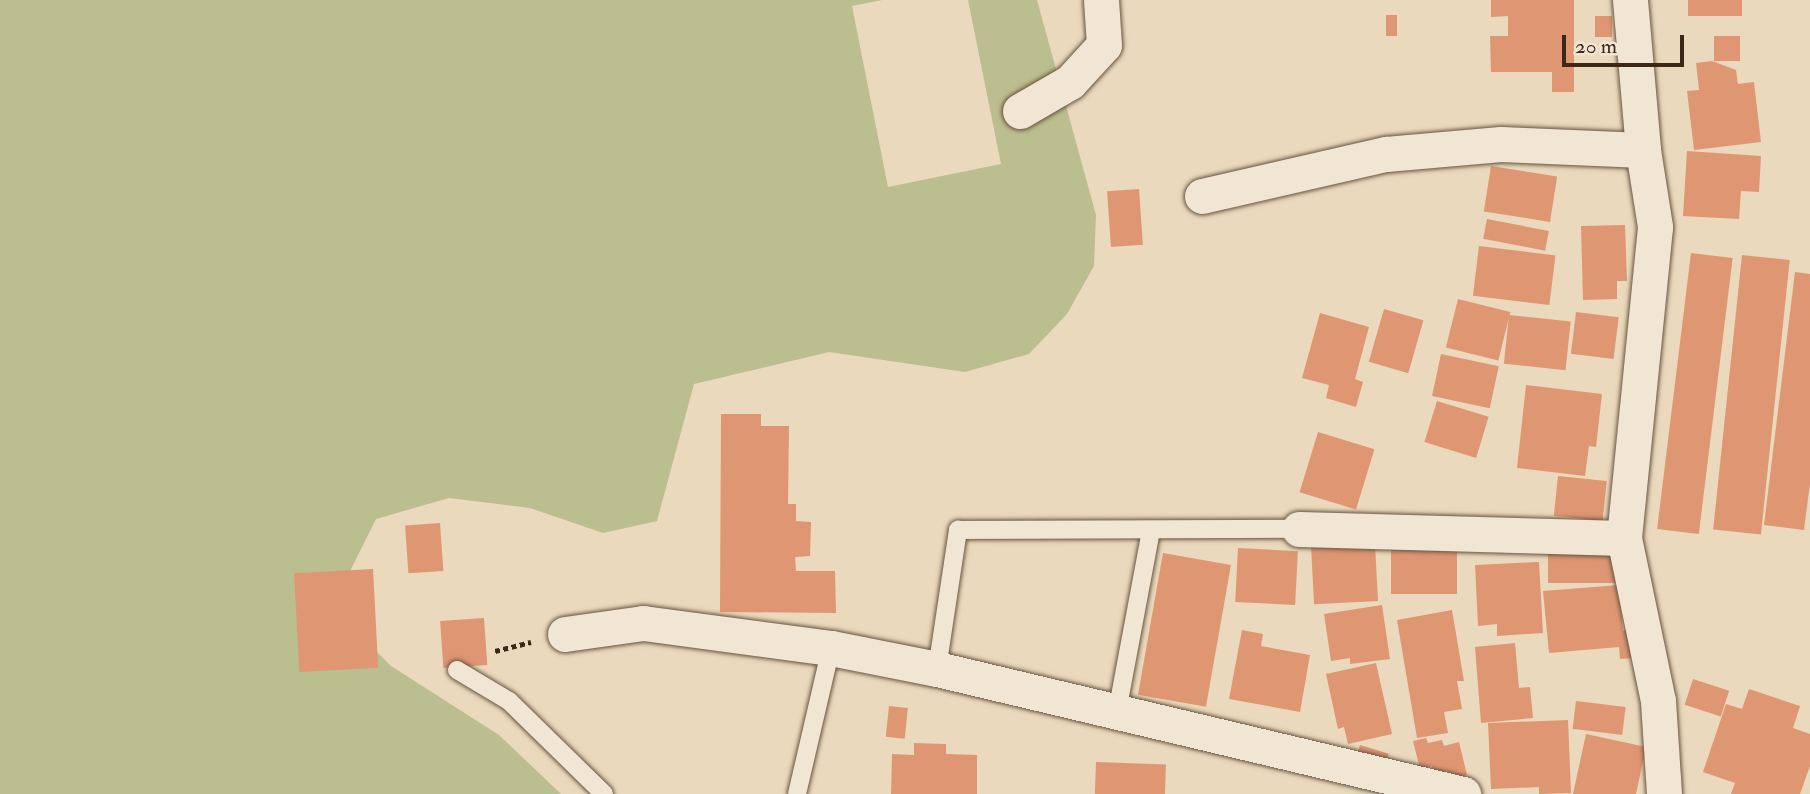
<!DOCTYPE html>
<style>
body{margin:0}
#map{position:relative;width:1810px;height:794px;overflow:hidden;background:#ead9bc;font-family:"IM FELL Double Pica",serif}
div>[style]{position:absolute}
.green>*{inset:0;background:#bbbe8e}
.building>*{inset:0;background:#df9673;transform-origin:0 0}
.path>*{height:4.5px;margin-top:-2.25px;transform-origin:0;background:repeating-linear-gradient(90deg,#3d2716 0 5px,transparent 0 8.5px)}
.roads{filter:drop-shadow(0 0 2px #685440) drop-shadow(0 0 2px #685440)}
.lane>*{height:18px;margin:-9px;padding:0 9px;transform-origin:9px;border-radius:9px;background:#f1e6d3}
.street>*{height:35px;margin:-17.5px;padding:0 17.5px;transform-origin:17.5px;border-radius:17.5px;background:#f1e6d3}
span{translate:-50% -50%;white-space:nowrap;text-align:center;line-height:1.15;-webkit-text-stroke:5px #f1e6d3;paint-order:stroke}
.scale{position:absolute;left:1562px;top:35px;width:122px;height:32px;box-sizing:border-box;border:4px solid #3d2716;border-top:0;padding-left:9px;font-size:21px;line-height:24px;white-space:nowrap;color:#3d2716;-webkit-text-stroke:5px #f1e6d3;paint-order:stroke}
</style>
<div id="map">
<div class="green">
<i style="clip-path:polygon(0 0,882px 0,852px 6px,888px 187px,1001px 164px,968px 0,1037px 0,1096px 215px,1094px 266px,1067px 314px,1029px 354px,965px 372px,829px 352px,694px 384px,657px 521px,603px 533px,530px 508px,449px 498px,376px 519px,348px 575px,349px 624px,391px 666px,499px 735px,561px 794px,0 794px)"></i>
</div>
<div class="building">
<i style="clip-path:polygon(1491px 0,1574px 0,1574px 92px,1552px 92px,1552px 72px,1491px 72px,1490px 36px,1508px 36px,1508px 16px,1491px 17px)"></i>
<i style="left:1688px;top:0;width:54px;height:16px"></i>
<i style="left:1386px;top:15px;width:11px;height:21px"></i>
<i style="left:1595px;top:16px;width:17px;height:21px"></i>
<i style="left:1714px;top:36px;width:26px;height:25px"></i>
<i style="clip-path:polygon(1712px 61px,1736px 70px,1738px 84px,1754px 82px,1761px 142px,1694px 150px,1687px 91px,1699px 90px,1696px 63px)"></i>
<i style="clip-path:polygon(1687px 151px,1761px 156px,1759px 192px,1741px 191px,1739px 219px,1683px 216px)"></i>
<i style="left:1491px;top:166px;width:67px;height:46px;rotate:9deg"></i>
<i style="left:1139px;top:189px;width:56px;height:32px;rotate:86deg"></i>
<i style="left:1487px;top:219px;width:63px;height:20px;rotate:11deg"></i>
<i style="clip-path:polygon(1625px 225px,1627px 281px,1617px 281px,1617px 299px,1583px 300px,1581px 226px)"></i>
<i style="left:1479px;top:246px;width:77px;height:50px;rotate:7deg"></i>
<i style="left:1691px;top:253px;width:42px;height:278px;rotate:7deg"></i>
<i style="left:1742px;top:255px;width:48px;height:276px;rotate:6deg"></i>
<i style="clip-path:polygon(1795px 272px,1810px 274px,1810px 483px,1804px 530px,1764px 525px)"></i>
<i style="left:1458px;top:299px;width:54px;height:50px;rotate:14deg"></i>
<i style="left:1384px;top:309px;width:41px;height:55px;rotate:16deg"></i>
<i style="left:1576px;top:312px;width:43px;height:42px;rotate:7deg"></i>
<i style="clip-path:polygon(1320px 313px,1369px 327px,1355px 379px,1363px 382px,1356px 407px,1326px 398px,1329px 385px,1302px 378px)"></i>
<i style="left:1509px;top:315px;width:62px;height:49px;rotate:6deg"></i>
<i style="left:1441px;top:354px;width:59px;height:43px;rotate:12deg"></i>
<i style="clip-path:polygon(1526px 385px,1602px 394px,1596px 447px,1589px 446px,1585px 476px,1517px 468px)"></i>
<i style="left:1437px;top:401px;width:54px;height:43px;rotate:17deg"></i>
<i style="clip-path:polygon(721px 414px,761px 414px,761px 426px,789px 426px,788px 504px,796px 504px,796px 521px,811px 522px,810px 556px,795px 557px,796px 571px,835px 571px,836px 613px,720px 612px)"></i>
<i style="left:1318px;top:432px;width:59px;height:63px;rotate:17deg"></i>
<i style="left:1558px;top:476px;width:49px;height:40px;rotate:6deg"></i>
<i style="left:440px;top:523px;width:48px;height:35px;rotate:86deg"></i>
<i style="left:1375px;top:544px;width:57px;height:64px;rotate:87deg"></i>
<i style="left:1615px;top:547px;width:36px;height:67px;rotate:90deg"></i>
<i style="left:1238px;top:548px;width:60px;height:54px;rotate:3deg"></i>
<i style="left:1391px;top:550px;width:66px;height:44px"></i>
<i style="left:1163px;top:553px;width:69px;height:144px;rotate:10deg"></i>
<i style="clip-path:polygon(1539px 562px,1543px 633px,1497px 636px,1497px 624px,1478px 626px,1475px 565px)"></i>
<i style="left:373px;top:569px;width:99px;height:79px;rotate:87deg"></i>
<i style="clip-path:polygon(1619px 585px,1623px 631px,1633px 630px,1636px 658px,1620px 659px,1619px 647px,1549px 653px,1543px 591px)"></i>
<i style="clip-path:polygon(1382px 605px,1390px 659px,1350px 664px,1350px 658px,1331px 661px,1324px 614px)"></i>
<i style="clip-path:polygon(1452px 610px,1464px 681px,1457px 681px,1462px 709px,1444px 712px,1448px 733px,1417px 738px,1397px 620px)"></i>
<i style="left:484px;top:618px;width:47px;height:44px;rotate:86deg"></i>
<i style="clip-path:polygon(1242px 630px,1263px 634px,1261px 646px,1310px 655px,1300px 712px,1229px 699px)"></i>
<i style="clip-path:polygon(1515px 643px,1519px 688px,1530px 687px,1533px 718px,1481px 723px,1475px 647px)"></i>
<i style="clip-path:polygon(1376px 663px,1392px 734px,1348px 744px,1344px 727px,1338px 729px,1326px 674px)"></i>
<i style="left:1693px;top:679px;width:38px;height:27px;rotate:18deg"></i>
<i style="clip-path:polygon(1749px 689px,1800px 706px,1793px 728px,1810px 734px,1810px 766px,1800px 794px,1731px 794px,1735px 783px,1703px 772px,1726px 704px,1742px 709px)"></i>
<i style="left:1576px;top:701px;width:50px;height:28px;rotate:7deg"></i>
<i style="left:889px;top:706px;width:19px;height:31px;rotate:6deg"></i>
<i style="clip-path:polygon(1568px 720px,1571px 793px,1539px 794px,1539px 787px,1491px 789px,1488px 723px)"></i>
<i style="clip-path:polygon(1586px 734px,1646px 747px,1636px 794px,1573px 794px)"></i>
<i style="clip-path:polygon(1426px 738px,1428px 743px,1442px 740px,1444px 746px,1459px 742px,1467px 775px,1450px 779px,1448px 771px,1434px 774px,1432px 766px,1420px 769px,1413px 741px)"></i>
<i style="clip-path:polygon(914px 743px,946px 744px,946px 754px,977px 755px,977px 794px,891px 794px,892px 754px,914px 755px)"></i>
<i style="left:1360px;top:745px;width:30px;height:9px;rotate:17deg"></i>
<i style="left:1096px;top:762px;width:70px;height:32px;rotate:2deg"></i>
</div>
<div class="path">
<i style="left:495px;top:651px;width:37px;rotate:-14deg"></i>
</div>
<div class="roads">
<div class="lane">
<i style="left:937px;top:669px;width:141px;rotate:-81.4deg"></i>
<i style="left:958px;top:530px;width:341px;rotate:-0.2deg"></i>
<i style="left:457px;top:670px;width:61px;rotate:30.8deg"></i>
<i style="left:509px;top:701px;width:133px;rotate:44.4deg"></i>
<i style="left:1117px;top:712px;width:185px;rotate:-79.4deg"></i>
<i style="left:797px;top:794px;width:150px;rotate:-76.9deg"></i>
</div>
<div class="street">
<i style="left:1630px;top:0;width:151px;rotate:85deg"></i>
<i style="left:1643px;top:150px;width:78px;rotate:81.1deg"></i>
<i style="left:1655px;top:227px;width:313px;rotate:95.7deg"></i>
<i style="left:1624px;top:538px;width:167px;rotate:78.2deg"></i>
<i style="left:1658px;top:701px;width:93px;rotate:86.3deg"></i>
<i style="left:1020px;top:111px;width:58px;rotate:-30.1deg"></i>
<i style="left:1070px;top:82px;width:50px;rotate:-47.4deg"></i>
<i style="left:1104px;top:45px;width:45px;rotate:-93.8deg"></i>
<i style="left:1202px;top:196px;width:189px;rotate:-12.9deg"></i>
<i style="left:1386px;top:154px;width:115px;rotate:-5deg"></i>
<i style="left:1501px;top:144px;width:142px;rotate:2.4deg"></i>
<i style="left:1299px;top:529px;width:325px;rotate:1.6deg"></i>
<i style="left:565px;top:634px;width:79px;rotate:-8deg"></i>
<i style="left:643px;top:623px;width:190px;rotate:7.6deg"></i>
<i style="left:831px;top:648px;width:108px;rotate:11.2deg"></i>
<i style="left:937px;top:669px;width:541px;rotate:13.37deg"></i>
</div>
</div>
<div class="scale">20 m</div>
</div>
